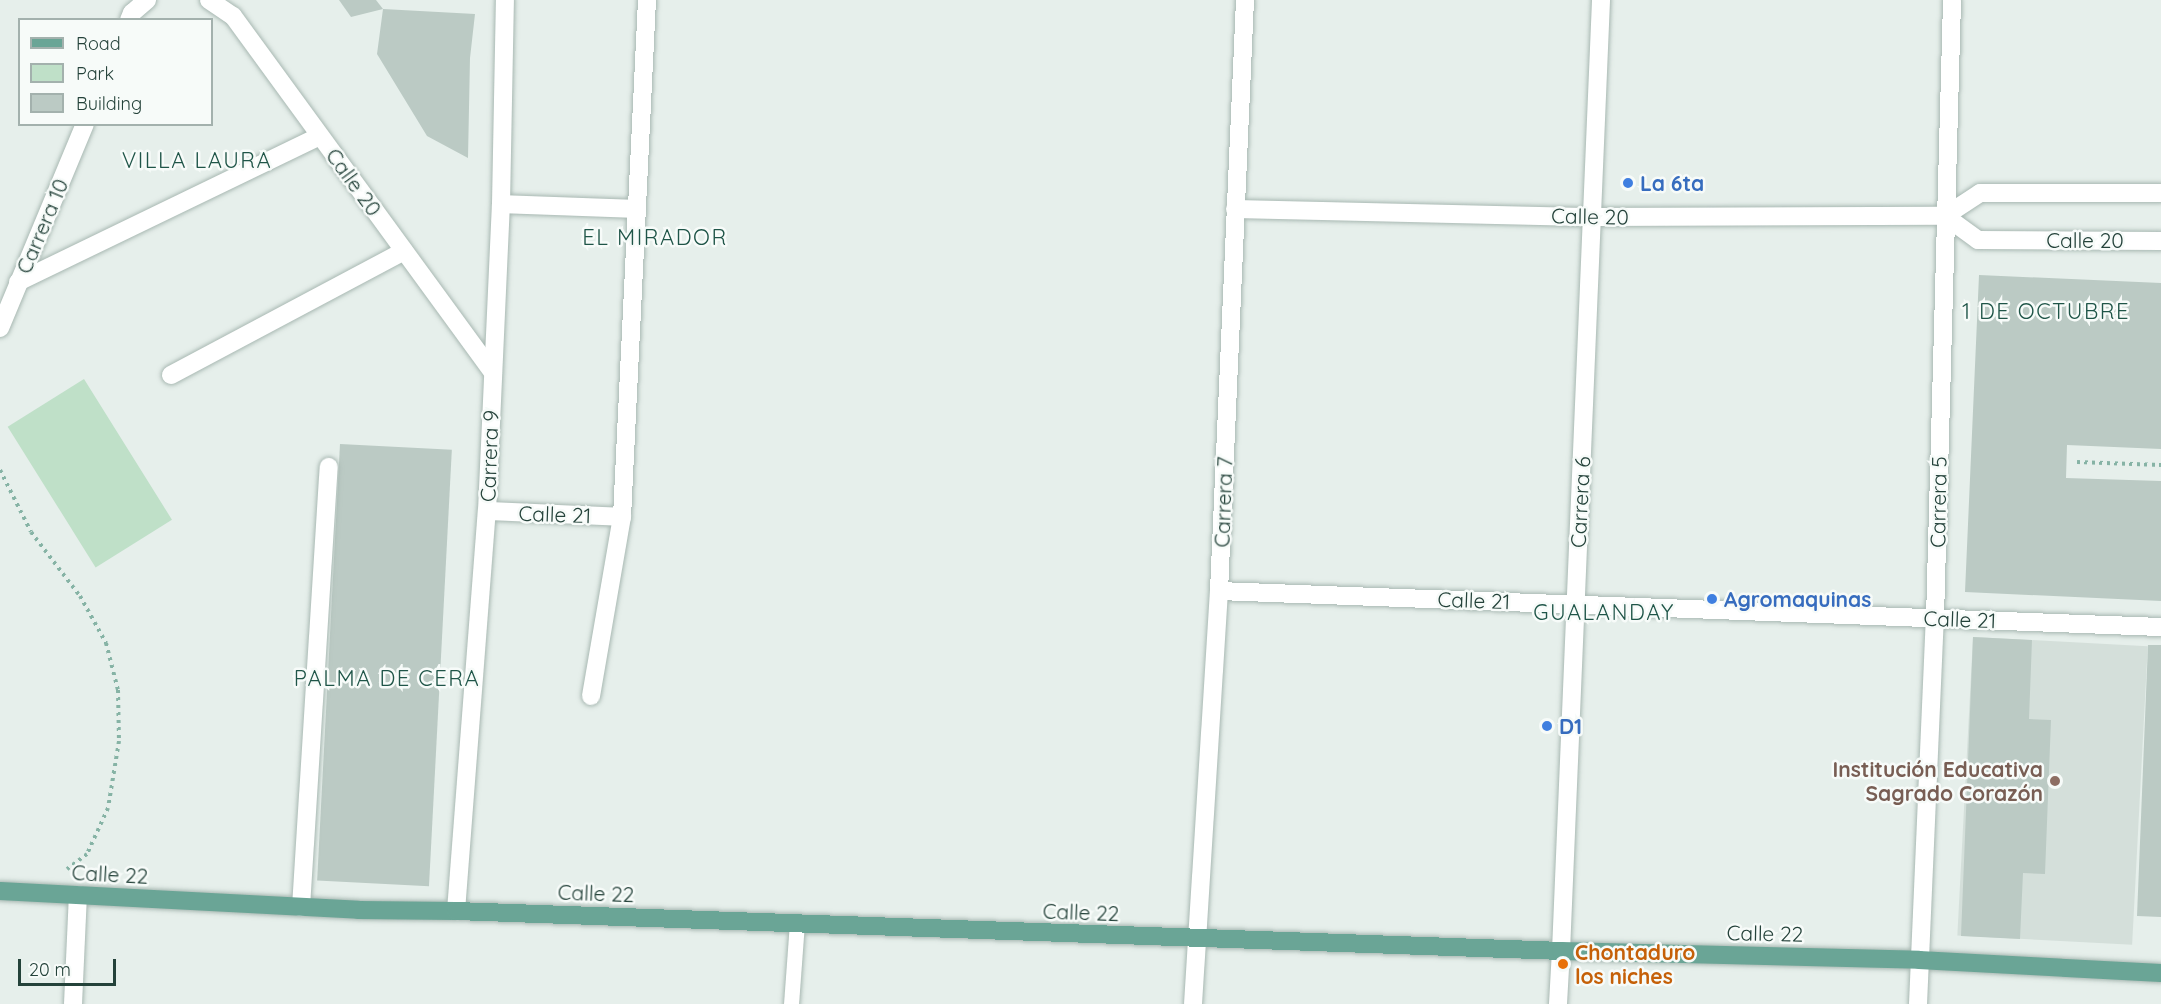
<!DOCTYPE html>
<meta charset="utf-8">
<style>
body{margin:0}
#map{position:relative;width:2161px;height:1004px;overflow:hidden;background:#e6efeb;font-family:Quicksand,sans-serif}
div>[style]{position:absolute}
.built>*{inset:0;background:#d4dfda;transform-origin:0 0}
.green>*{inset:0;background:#bfe0c8;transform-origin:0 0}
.building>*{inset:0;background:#bbcac4;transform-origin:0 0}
.path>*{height:4px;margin-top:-2px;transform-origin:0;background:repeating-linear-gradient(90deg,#86b3a5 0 3px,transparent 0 7.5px)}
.roads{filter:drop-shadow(0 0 2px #a8b8b2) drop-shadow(0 0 2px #a8b8b2)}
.lane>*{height:15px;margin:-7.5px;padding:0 7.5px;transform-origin:7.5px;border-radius:7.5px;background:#fff}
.street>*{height:18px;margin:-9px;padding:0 9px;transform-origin:9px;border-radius:9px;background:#fff}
.secondary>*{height:18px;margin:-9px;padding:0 9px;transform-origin:9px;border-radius:9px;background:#fff}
.primary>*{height:18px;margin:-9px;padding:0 9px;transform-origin:9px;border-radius:9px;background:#6aa596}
.dots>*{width:16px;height:16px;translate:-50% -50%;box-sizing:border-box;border:3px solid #f7fbf9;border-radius:50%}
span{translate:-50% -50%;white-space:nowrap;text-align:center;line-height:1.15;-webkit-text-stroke:5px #f7fbf9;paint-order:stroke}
.street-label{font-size:21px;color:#24423a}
.shop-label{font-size:21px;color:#366cbe;font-weight:700}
.left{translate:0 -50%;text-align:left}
.education-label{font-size:21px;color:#785e54;font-weight:700}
.right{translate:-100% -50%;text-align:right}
.food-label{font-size:21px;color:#c56008;font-weight:700}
.neighbourhood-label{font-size:22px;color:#1f5548;letter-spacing:1.5px}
.legend{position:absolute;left:18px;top:18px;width:195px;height:108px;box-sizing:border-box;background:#f7fbf9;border:2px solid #a3b1ad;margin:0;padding:8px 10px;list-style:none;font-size:18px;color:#24423a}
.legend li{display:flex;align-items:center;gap:12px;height:30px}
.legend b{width:30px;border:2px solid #a3b1ad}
.scale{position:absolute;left:18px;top:959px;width:98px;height:27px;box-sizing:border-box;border:3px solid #24423a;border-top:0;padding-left:8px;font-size:18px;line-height:21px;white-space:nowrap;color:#24423a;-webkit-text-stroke:4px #f7fbf9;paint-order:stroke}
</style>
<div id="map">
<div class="built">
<i style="left:1973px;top:637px;width:175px;height:299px;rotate:3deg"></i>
</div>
<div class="green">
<i style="left:84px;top:379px;width:166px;height:90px;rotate:58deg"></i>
</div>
<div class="building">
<i style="clip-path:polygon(339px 0,376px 0,383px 9px,351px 17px)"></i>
<i style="clip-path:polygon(383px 9px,475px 14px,470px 58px,468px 158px,427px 136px,377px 54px)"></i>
<i style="clip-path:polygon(1979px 275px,2161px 283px,2161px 449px,2067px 445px,2066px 478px,2161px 481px,2161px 601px,1965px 592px)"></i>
<i style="left:340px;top:444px;width:112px;height:437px;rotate:3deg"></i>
<i style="clip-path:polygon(1973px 637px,2032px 640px,2029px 719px,2051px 720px,2045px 874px,2023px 873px,2020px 939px,1961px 936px)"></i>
<i style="clip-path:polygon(2148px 645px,2161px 645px,2161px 917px,2137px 916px)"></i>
</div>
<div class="path">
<i style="left:2077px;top:462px;width:84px;rotate:2deg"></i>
<i style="left:0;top:470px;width:69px;rotate:63.4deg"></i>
<i style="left:31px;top:532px;width:81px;rotate:52.6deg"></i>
<i style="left:80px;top:596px;width:54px;rotate:61deg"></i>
<i style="left:106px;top:643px;width:49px;rotate:75.7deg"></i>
<i style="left:118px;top:690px;width:51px;rotate:88.9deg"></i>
<i style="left:119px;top:741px;width:68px;rotate:99.3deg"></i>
<i style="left:108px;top:808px;width:51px;rotate:114.5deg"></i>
<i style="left:87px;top:854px;width:25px;rotate:143deg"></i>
</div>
<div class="roads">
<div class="lane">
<i style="left:791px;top:1004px;width:81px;rotate:-85.8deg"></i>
</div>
<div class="street">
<i style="left:209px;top:0;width:29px;rotate:34deg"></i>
<i style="left:233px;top:16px;width:441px;rotate:53.9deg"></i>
<i style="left:129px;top:20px;width:8px;rotate:-67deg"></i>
<i style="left:132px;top:13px;width:20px;rotate:-41deg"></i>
<i style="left:501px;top:204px;width:135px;rotate:2.1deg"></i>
<i style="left:1235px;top:209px;width:359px;rotate:1.3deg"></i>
<i style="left:1594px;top:217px;width:351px;rotate:-0.2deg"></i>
<i style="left:1945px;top:216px;width:42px;rotate:-33.3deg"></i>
<i style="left:1980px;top:193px;width:181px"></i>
<i style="left:1945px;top:216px;width:41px;rotate:36deg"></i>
<i style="left:1978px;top:240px;width:183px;rotate:0.3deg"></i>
<i style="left:18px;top:282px;width:335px;rotate:-25.8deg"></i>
<i style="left:0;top:328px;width:221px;rotate:-67.4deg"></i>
<i style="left:171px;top:375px;width:264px;rotate:-28deg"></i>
<i style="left:487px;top:511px;width:135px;rotate:2.5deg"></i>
<i style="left:1219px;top:591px;width:943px;rotate:2.19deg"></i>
<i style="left:591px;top:696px;width:182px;rotate:-80.2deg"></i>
<i style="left:622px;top:517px;width:518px;rotate:-87.23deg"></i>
<i style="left:301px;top:907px;width:441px;rotate:-86.4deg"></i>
<i style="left:456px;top:911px;width:401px;rotate:-85.6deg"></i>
<i style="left:487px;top:511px;width:307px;rotate:-87.4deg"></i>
<i style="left:501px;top:204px;width:204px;rotate:-88.9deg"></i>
<i style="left:73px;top:1004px;width:109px;rotate:-87.4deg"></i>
<i style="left:1558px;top:1004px;width:53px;rotate:-86.8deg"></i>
<i style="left:1918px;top:1004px;width:386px;rotate:-87.5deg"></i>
<i style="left:1935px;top:618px;width:618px;rotate:-88.42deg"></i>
</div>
<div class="secondary">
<i style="left:1561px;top:951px;width:952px;rotate:-87.59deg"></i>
<i style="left:1193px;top:1004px;width:414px;rotate:-86.4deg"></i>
<i style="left:1219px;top:591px;width:592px;rotate:-87.48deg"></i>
</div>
<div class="primary">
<i style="left:0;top:891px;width:359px;rotate:3deg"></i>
<i style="left:358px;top:910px;width:98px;rotate:0.6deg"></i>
<i style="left:456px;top:911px;width:1106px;rotate:2.07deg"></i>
<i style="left:1561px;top:951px;width:358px;rotate:1.4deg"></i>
<i style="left:1919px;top:960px;width:242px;rotate:3.1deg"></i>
</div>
</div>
<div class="dots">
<i style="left:1628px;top:183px;background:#3f7fe0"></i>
<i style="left:1712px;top:599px;background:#3f7fe0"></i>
<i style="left:1547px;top:726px;background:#3f7fe0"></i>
<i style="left:2055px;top:781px;background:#8d6e63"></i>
<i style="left:1563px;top:964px;background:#e8710a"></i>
</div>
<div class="street-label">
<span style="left:354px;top:182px;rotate:54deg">Calle 20</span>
<span style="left:1590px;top:216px;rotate:1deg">Calle 20</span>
<span style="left:42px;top:226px;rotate:-67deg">Carrera 10</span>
<span style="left:2085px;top:240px">Calle 20</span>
<span style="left:489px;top:456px;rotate:-88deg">Carrera 9</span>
<span style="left:1223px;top:502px;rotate:-88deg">Carrera 7</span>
<span style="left:1580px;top:502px;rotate:-87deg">Carrera 6</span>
<span style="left:1938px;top:502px;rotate:-89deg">Carrera 5</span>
<span style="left:555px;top:514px;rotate:2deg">Calle 21</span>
<span style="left:1474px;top:600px;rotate:2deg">Calle 21</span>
<span style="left:1960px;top:619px;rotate:2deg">Calle 21</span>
<span style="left:110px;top:874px;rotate:3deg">Calle 22</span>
<span style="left:596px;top:893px;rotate:2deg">Calle 22</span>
<span style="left:1081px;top:912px;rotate:2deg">Calle 22</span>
<span style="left:1765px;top:933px;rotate:1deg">Calle 22</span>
</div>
<div class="shop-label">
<span class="left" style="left:1640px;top:183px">La 6ta</span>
<span class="left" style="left:1724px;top:599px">Agromaquinas</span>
<span class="left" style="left:1559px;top:726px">D1</span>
</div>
<div class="education-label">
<span class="right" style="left:2043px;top:781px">Institución Educativa<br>Sagrado Corazón</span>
</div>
<div class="food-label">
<span class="left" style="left:1575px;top:964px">Chontaduro<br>los niches</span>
</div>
<div class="neighbourhood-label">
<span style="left:197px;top:161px">VILLA LAURA</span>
<span style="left:655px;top:238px">EL MIRADOR</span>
<span style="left:2046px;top:312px">1 DE OCTUBRE</span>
<span style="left:1604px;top:613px">GUALANDAY</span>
<span style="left:387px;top:679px">PALMA DE CERA</span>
</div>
<ul class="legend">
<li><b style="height:8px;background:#6aa596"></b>Road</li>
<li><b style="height:16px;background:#bfe0c8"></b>Park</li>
<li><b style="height:16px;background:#bbcac4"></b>Building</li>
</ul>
<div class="scale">20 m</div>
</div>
